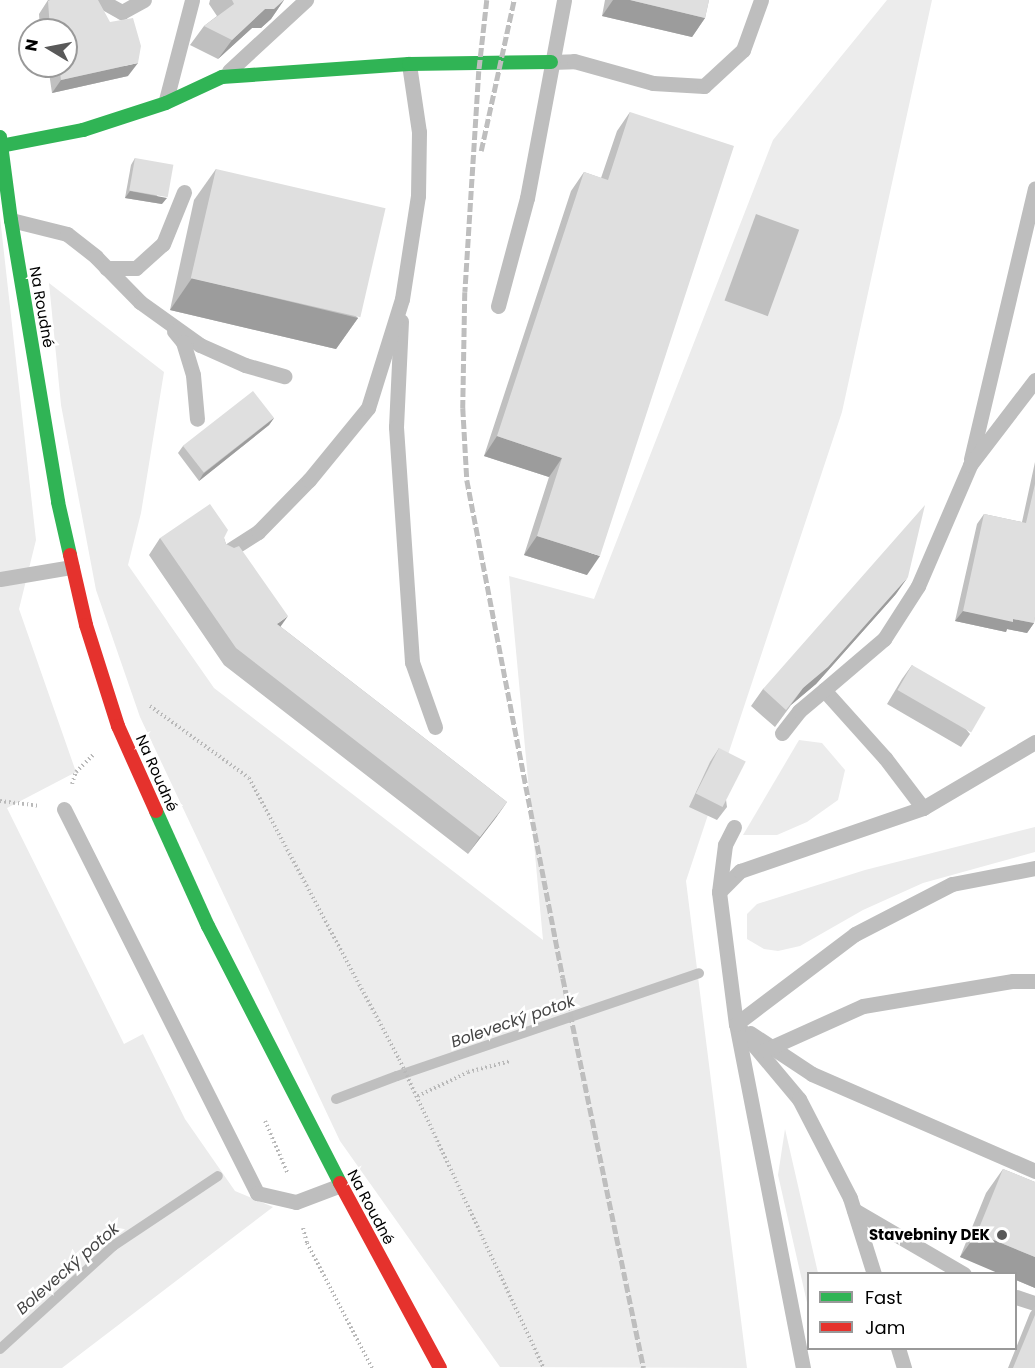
<!DOCTYPE html>
<meta charset="utf-8">
<style>
body{margin:0}
#map{position:relative;width:1035px;height:1368px;overflow:hidden;background:#fff;font-family:Poppins,sans-serif}
div>[style]{position:absolute}
.green>*{inset:0;background:#ececec}
.water>*{inset:0;background:#bfbfbf;transform-origin:0 0}
.stream>*{height:10px;margin:-5px;padding:0 5px;transform-origin:5px;border-radius:5px;background:#bfbfbf}
.path>*{height:4px;margin-top:-2px;transform-origin:0;background:repeating-linear-gradient(90deg,#b9b9b9 0 1.5px,transparent 0 4.5px)}
.lane>*{height:15px;margin:-7.5px;padding:0 7.5px;transform-origin:7.5px;border-radius:7.5px;background:#bebebe}
.fast>*{height:14px;margin:-7px;padding:0 7px;transform-origin:7px;border-radius:7px;background:#30b455}
.jam>*{height:14px;margin:-7px;padding:0 7px;transform-origin:7px;border-radius:7px;background:#e5322d}
.rail>*{height:4.5px;margin-top:-2.25px;transform-origin:0;background:repeating-linear-gradient(90deg,#bebebe 0 9px,transparent 0 12px)}
.wall>*{inset:0;background:#c0c0c0}
.shaded-wall>*{inset:0;background:#9c9c9c}
.building>*{inset:0;background:#dfdfdf;transform-origin:0 0}
.dots>*{width:16px;height:16px;translate:-50% -50%;box-sizing:border-box;border:3px solid #fff;border-radius:50%}
span{translate:-50% -50%;white-space:nowrap;text-align:center;line-height:1.15;-webkit-text-stroke:5px #fff;paint-order:stroke}
.street-label{font-size:15px;color:#000}
.poi-label{font-size:15px;color:#000;font-weight:700}
.right{translate:-100% -50%;text-align:right}
.water-label{font-size:16px;color:#444;font-style:italic}
.legend{position:absolute;left:807px;top:1272px;width:210px;height:78px;box-sizing:border-box;background:#fff;border:2px solid #999;margin:0;padding:8px 10px;list-style:none;font-size:18px;color:#000}
.legend li{display:flex;align-items:center;gap:12px;height:30px}
.legend b{width:30px;border:2px solid #999}
.north{position:absolute;left:18px;top:18px;width:60px;height:60px;box-sizing:border-box;background:#fff;border:2px solid #999;border-radius:50%;rotate:280deg;font-size:16px;font-weight:700;line-height:24px;text-align:center;color:#000}
.north::after{content:'';display:block;margin:auto;width:21px;height:27px;background:#595959;clip-path:polygon(50% 0,100% 100%,50% 72%,0 100%)}
</style>
<div id="map">
<div class="green">
<i style="clip-path:polygon(887px 0,932px 0,842px 412px,686px 881px,747px 1368px,500px 1367px,340px 1141px,140px 717px,96px 590px,61px 405px,49px 283px,164px 372px,141px 513px,128px 565px,214px 688px,543px 940px,509px 576px,594px 599px,773px 140px)"></i>
<i style="clip-path:polygon(0 217px,36px 540px,19px 609px,76px 772px,7px 808px,124px 1044px,143px 1034px,185px 1119px,235px 1191px,273px 1207px,62px 1368px,0 1368px)"></i>
<i style="clip-path:polygon(799px 740px,822px 743px,845px 770px,838px 800px,807px 822px,777px 835px,743px 835px)"></i>
<i style="clip-path:polygon(1035px 827px,1035px 852px,923px 883px,863px 910px,800px 946px,778px 951px,764px 949px,747px 939px,747px 914px,757px 904px,865px 870px)"></i>
<i style="clip-path:polygon(785px 1129px,818px 1273px,808px 1274px,808px 1307px,778px 1175px)"></i>
</div>
<div class="water">
<i style="left:756px;top:214px;width:46px;height:92px;rotate:20deg"></i>
</div>
<div class="stream">
<i style="left:336px;top:1099px;width:65px;rotate:-20.7deg"></i>
<i style="left:397px;top:1076px;width:319px;rotate:-18.8deg"></i>
<i style="left:0;top:1349px;width:153px;rotate:-42.3deg"></i>
<i style="left:113px;top:1246px;width:126px;rotate:-33.7deg"></i>
</div>
<div class="path">
<i style="left:150px;top:706px;width:122px;rotate:36deg"></i>
<i style="left:249px;top:778px;width:319px;rotate:61.9deg"></i>
<i style="left:399px;top:1059px;width:341px;rotate:64.9deg"></i>
<i style="left:72px;top:784px;width:13px;rotate:-72deg"></i>
<i style="left:76px;top:772px;width:24px;rotate:-45deg"></i>
<i style="left:0;top:801px;width:38px;rotate:7deg"></i>
<i style="left:418px;top:1096px;width:55px;rotate:-25.6deg"></i>
<i style="left:468px;top:1072px;width:44px;rotate:-14.3deg"></i>
<i style="left:265px;top:1121px;width:58px;rotate:66.5deg"></i>
<i style="left:303px;top:1228px;width:16px;rotate:75deg"></i>
<i style="left:307px;top:1243px;width:141px;rotate:62.5deg"></i>
</div>
<div class="lane">
<i style="left:100px;top:0;width:25px;rotate:29deg"></i>
<i style="left:122px;top:12px;width:25px;rotate:-29deg"></i>
<i style="left:551px;top:62px;width:23px;rotate:-2deg"></i>
<i style="left:574px;top:61px;width:82px;rotate:15.6deg"></i>
<i style="left:653px;top:83px;width:51px;rotate:3.4deg"></i>
<i style="left:704px;top:86px;width:53px;rotate:-42.7deg"></i>
<i style="left:743px;top:50px;width:53px;rotate:-70.2deg"></i>
<i style="left:229px;top:71px;width:105px;rotate:-42.7deg"></i>
<i style="left:166px;top:100px;width:103px;rotate:-75.4deg"></i>
<i style="left:11px;top:220px;width:58px;rotate:14deg"></i>
<i style="left:67px;top:234px;width:37px;rotate:38deg"></i>
<i style="left:96px;top:257px;width:63px;rotate:45.6deg"></i>
<i style="left:140px;top:302px;width:74px;rotate:35.6deg"></i>
<i style="left:200px;top:345px;width:49px;rotate:24deg"></i>
<i style="left:245px;top:365px;width:41px;rotate:15.8deg"></i>
<i style="left:106px;top:268px;width:30px"></i>
<i style="left:136px;top:268px;width:36px;rotate:-42deg"></i>
<i style="left:163px;top:244px;width:56px;rotate:-68deg"></i>
<i style="left:498px;top:306px;width:112px;rotate:-75deg"></i>
<i style="left:527px;top:198px;width:201px;rotate:-79.4deg"></i>
<i style="left:401px;top:321px;width:106px;rotate:92.7deg"></i>
<i style="left:396px;top:427px;width:236px;rotate:86.1deg"></i>
<i style="left:412px;top:662px;width:69px;rotate:70.5deg"></i>
<i style="left:174px;top:331px;width:14px;rotate:51deg"></i>
<i style="left:183px;top:342px;width:34px;rotate:73deg"></i>
<i style="left:193px;top:375px;width:44px;rotate:84.8deg"></i>
<i style="left:971px;top:459px;width:278px;rotate:-76.7deg"></i>
<i style="left:222px;top:555px;width:43px;rotate:-32.6deg"></i>
<i style="left:258px;top:532px;width:73px;rotate:-45.6deg"></i>
<i style="left:309px;top:480px;width:93px;rotate:-50.7deg"></i>
<i style="left:368px;top:408px;width:114px;rotate:-72.7deg"></i>
<i style="left:402px;top:299px;width:104px;rotate:-81.2deg"></i>
<i style="left:418px;top:196px;width:64px;rotate:-89.1deg"></i>
<i style="left:419px;top:132px;width:69px;rotate:-98.4deg"></i>
<i style="left:0;top:579px;width:73px;rotate:-9.5deg"></i>
<i style="left:782px;top:733px;width:28px;rotate:-52deg"></i>
<i style="left:799px;top:711px;width:33px;rotate:-40deg"></i>
<i style="left:923px;top:808px;width:63px;rotate:-127.2deg"></i>
<i style="left:885px;top:758px;width:91px;rotate:-131.9deg"></i>
<i style="left:824px;top:690px;width:79px;rotate:-40.4deg"></i>
<i style="left:884px;top:639px;width:63px;rotate:-57.3deg"></i>
<i style="left:918px;top:586px;width:132px;rotate:-66.7deg"></i>
<i style="left:970px;top:465px;width:107px;rotate:-52.6deg"></i>
<i style="left:64px;top:809px;width:430px;rotate:63.3deg"></i>
<i style="left:257px;top:1193px;width:40px;rotate:13deg"></i>
<i style="left:296px;top:1202px;width:48px;rotate:-20.7deg"></i>
<i style="left:734px;top:827px;width:20px;rotate:117deg"></i>
<i style="left:725px;top:845px;width:47px;rotate:97.3deg"></i>
<i style="left:719px;top:892px;width:133px;rotate:82.7deg"></i>
<i style="left:736px;top:1024px;width:98px;rotate:50deg"></i>
<i style="left:799px;top:1099px;width:111px;rotate:62.7deg"></i>
<i style="left:850px;top:1198px;width:80px;rotate:72.5deg"></i>
<i style="left:719px;top:892px;width:30px;rotate:-45deg"></i>
<i style="left:740px;top:871px;width:194px;rotate:-19deg"></i>
<i style="left:923px;top:808px;width:130px;rotate:-30.5deg"></i>
<i style="left:750px;top:1033px;width:74px;rotate:33.5deg"></i>
<i style="left:812px;top:1074px;width:243px;rotate:23.5deg"></i>
<i style="left:765px;top:1050px;width:107px;rotate:-24.2deg"></i>
<i style="left:863px;top:1006px;width:152px;rotate:-9.5deg"></i>
<i style="left:1013px;top:981px;width:22px"></i>
<i style="left:854px;top:1210px;width:127px;rotate:30.2deg"></i>
<i style="left:1016px;top:1297px;width:20px;rotate:18deg"></i>
<i style="left:898px;top:1348px;width:21px;rotate:73deg"></i>
<i style="left:803px;top:1368px;width:350px;rotate:-101deg"></i>
<i style="left:736px;top:1024px;width:149px;rotate:-37.1deg"></i>
<i style="left:855px;top:934px;width:109px;rotate:-27.3deg"></i>
<i style="left:952px;top:884px;width:85px;rotate:-10.9deg"></i>
</div>
<div class="fast">
<i style="left:0;top:137px;width:84px;rotate:82.5deg"></i>
<i style="left:11px;top:220px;width:286px;rotate:80.5deg"></i>
<i style="left:58px;top:502px;width:54px;rotate:77.2deg"></i>
<i style="left:1px;top:146px;width:84px;rotate:-11deg"></i>
<i style="left:83px;top:130px;width:87px;rotate:-18deg"></i>
<i style="left:166px;top:103px;width:62px;rotate:-24.9deg"></i>
<i style="left:222px;top:77px;width:187px;rotate:-4deg"></i>
<i style="left:409px;top:64px;width:142px;rotate:-0.8deg"></i>
<i style="left:156px;top:811px;width:126px;rotate:65.7deg"></i>
<i style="left:208px;top:926px;width:289px;rotate:62.8deg"></i>
</div>
<div class="jam">
<i style="left:70px;top:555px;width:72px;rotate:77.1deg"></i>
<i style="left:86px;top:625px;width:106px;rotate:72.4deg"></i>
<i style="left:118px;top:726px;width:93px;rotate:65.9deg"></i>
<i style="left:340px;top:1183px;width:210px;rotate:61.6deg"></i>
</div>
<div class="rail">
<i style="left:487px;top:0;width:71px;rotate:96.4deg"></i>
<i style="left:479px;top:71px;width:221px;rotate:93.6deg"></i>
<i style="left:465px;top:292px;width:116px;rotate:91deg"></i>
<i style="left:463px;top:408px;width:72px;rotate:86.8deg"></i>
<i style="left:467px;top:480px;width:507px;rotate:79.09deg"></i>
<i style="left:563px;top:978px;width:398px;rotate:78.3deg"></i>
<i style="left:481px;top:151px;width:155px;rotate:-77.7deg"></i>
</div>
<div class="wall">
<i style="clip-path:polygon(48px 0,98px 0,128px 76px,52px 93px,48px 66px,66px 66px,66px 30px,40px 30px,39px 14px)"></i>
<i style="clip-path:polygon(210px 0,284px 0,271px 19px,261px 28px,252px 28px,218px 59px,190px 45px,204px 26px,217px 16px,209px 4px)"></i>
<i style="clip-path:polygon(605px 0,709px 0,705px 18px,692px 37px,602px 16px)"></i>
<i style="clip-path:polygon(630px 112px,587px 575px,524px 555px,549px 477px,484px 456px,571px 191px,584px 172px,601px 178px,617px 131px)"></i>
<i style="clip-path:polygon(135px 158px,162px 204px,125px 198px,131px 165px)"></i>
<i style="clip-path:polygon(216px 169px,358px 318px,336px 349px,170px 310px,194px 200px)"></i>
<i style="clip-path:polygon(274px 418px,269px 425px,199px 481px,178px 453px,183px 446px)"></i>
<i style="clip-path:polygon(1035px 462px,1035px 617px,1034px 623px,1027px 633px,1007px 629px,1006px 632px,955px 621px,977px 524px,984px 514px,1022px 522px)"></i>
<i style="clip-path:polygon(160px 538px,224px 538px,226px 544px,281px 627px,507px 802px,468px 854px,224px 665px,149px 555px)"></i>
<i style="clip-path:polygon(896px 594px,816px 684px,791px 705px,775px 727px,751px 706px,763px 689px)"></i>
<i style="clip-path:polygon(912px 665px,970px 734px,961px 747px,887px 704px,902px 679px)"></i>
<i style="clip-path:polygon(719px 748px,727px 807px,717px 820px,689px 807px,710px 762px)"></i>
<i style="clip-path:polygon(1003px 1169px,1035px 1182px,1035px 1288px,1016px 1280px,1016px 1274px,960px 1257px,986px 1193px)"></i>
<i style="clip-path:polygon(1035px 1306px,1035px 1368px,1008px 1368px,1030px 1313px)"></i>
</div>
<div class="shaded-wall">
<i style="clip-path:polygon(284px 0,271px 19px,261px 28px,252px 28px,218px 59px,232px 40px,265px 9px)"></i>
<i style="clip-path:polygon(613px 0,630px 0,705px 18px,692px 37px,602px 16px)"></i>
<i style="clip-path:polygon(138px 63px,128px 76px,52px 93px,61px 80px)"></i>
<i style="clip-path:polygon(130px 191px,167px 198px,162px 204px,125px 198px)"></i>
<i style="clip-path:polygon(192px 278px,358px 318px,336px 349px,170px 310px)"></i>
<i style="clip-path:polygon(274px 418px,269px 425px,199px 481px,203px 474px)"></i>
<i style="clip-path:polygon(497px 436px,562px 458px,549px 477px,484px 456px)"></i>
<i style="clip-path:polygon(537px 536px,600px 556px,587px 575px,524px 555px)"></i>
<i style="clip-path:polygon(908px 577px,896px 594px,816px 684px,791px 705px,775px 727px,803px 688px)"></i>
<i style="clip-path:polygon(963px 611px,1013px 619px,1034px 623px,1027px 633px,1007px 629px,1006px 632px,955px 621px)"></i>
<i style="clip-path:polygon(288px 616px,276px 633px,277px 624px)"></i>
<i style="clip-path:polygon(507px 802px,495px 819px,468px 854px,480px 837px)"></i>
<i style="clip-path:polygon(977px 1233px,1035px 1257px,1035px 1288px,1016px 1280px,1016px 1274px,1000px 1274px,960px 1257px)"></i>
</div>
<div class="building">
<i style="clip-path:polygon(50px 0,98px 0,110px 22px,133px 18px,141px 46px,138px 63px,61px 80px,59px 66px,66px 66px,66px 30px,54px 30px,50px 29px,48px 1px)"></i>
<i style="clip-path:polygon(232px 0,284px 0,274px 9px,265px 9px,232px 40px,204px 26px,234px 4px)"></i>
<i style="clip-path:polygon(630px 0,709px 0,705px 18px)"></i>
<i style="clip-path:polygon(630px 112px,734px 146px,600px 556px,537px 536px,562px 458px,497px 436px,584px 172px,608px 180px)"></i>
<i style="left:135px;top:158px;width:39px;height:33px;rotate:10deg"></i>
<i style="left:216px;top:169px;width:174px;height:112px;rotate:13deg"></i>
<i style="left:253px;top:391px;width:34px;height:89px;rotate:52deg"></i>
<i style="clip-path:polygon(1035px 484px,1035px 617px,1034px 623px,1013px 619px,1013px 622px,963px 611px,984px 514px,1026px 523px)"></i>
<i style="clip-path:polygon(210px 504px,228px 530px,224px 538px,226px 544px,234px 548px,239px 546px,288px 616px,277px 624px,507px 802px,480px 837px,236px 648px,160px 538px)"></i>
<i style="clip-path:polygon(925px 505px,908px 577px,828px 667px,803px 688px,786px 710px,763px 689px)"></i>
<i style="left:912px;top:665px;width:85px;height:29px;rotate:30deg"></i>
<i style="left:719px;top:748px;width:30px;height:51px;rotate:27deg"></i>
<i style="clip-path:polygon(1003px 1169px,1035px 1182px,1035px 1257px,977px 1233px)"></i>
<i style="clip-path:polygon(1035px 1315px,1035px 1368px,1013px 1368px)"></i>
</div>
<div class="dots">
<i style="left:1002px;top:1235px;background:#595959"></i>
</div>
<div class="street-label">
<span style="left:42px;top:307px;rotate:80deg">Na Roudné</span>
<span style="left:157px;top:773px;rotate:66deg">Na Roudné</span>
<span style="left:371px;top:1207px;rotate:62deg">Na Roudné</span>
</div>
<div class="poi-label">
<span class="right" style="left:990px;top:1235px">Stavebniny DEK</span>
</div>
<div class="water-label">
<span style="left:513px;top:1022px;rotate:-19deg">Bolevecký potok</span>
<span style="left:68px;top:1269px;rotate:-41deg">Bolevecký potok</span>
</div>
<ul class="legend">
<li><b style="height:8px;background:#30b455"></b>Fast</li>
<li><b style="height:8px;background:#e5322d"></b>Jam</li>
</ul>
<div class="north">N</div>
</div>
